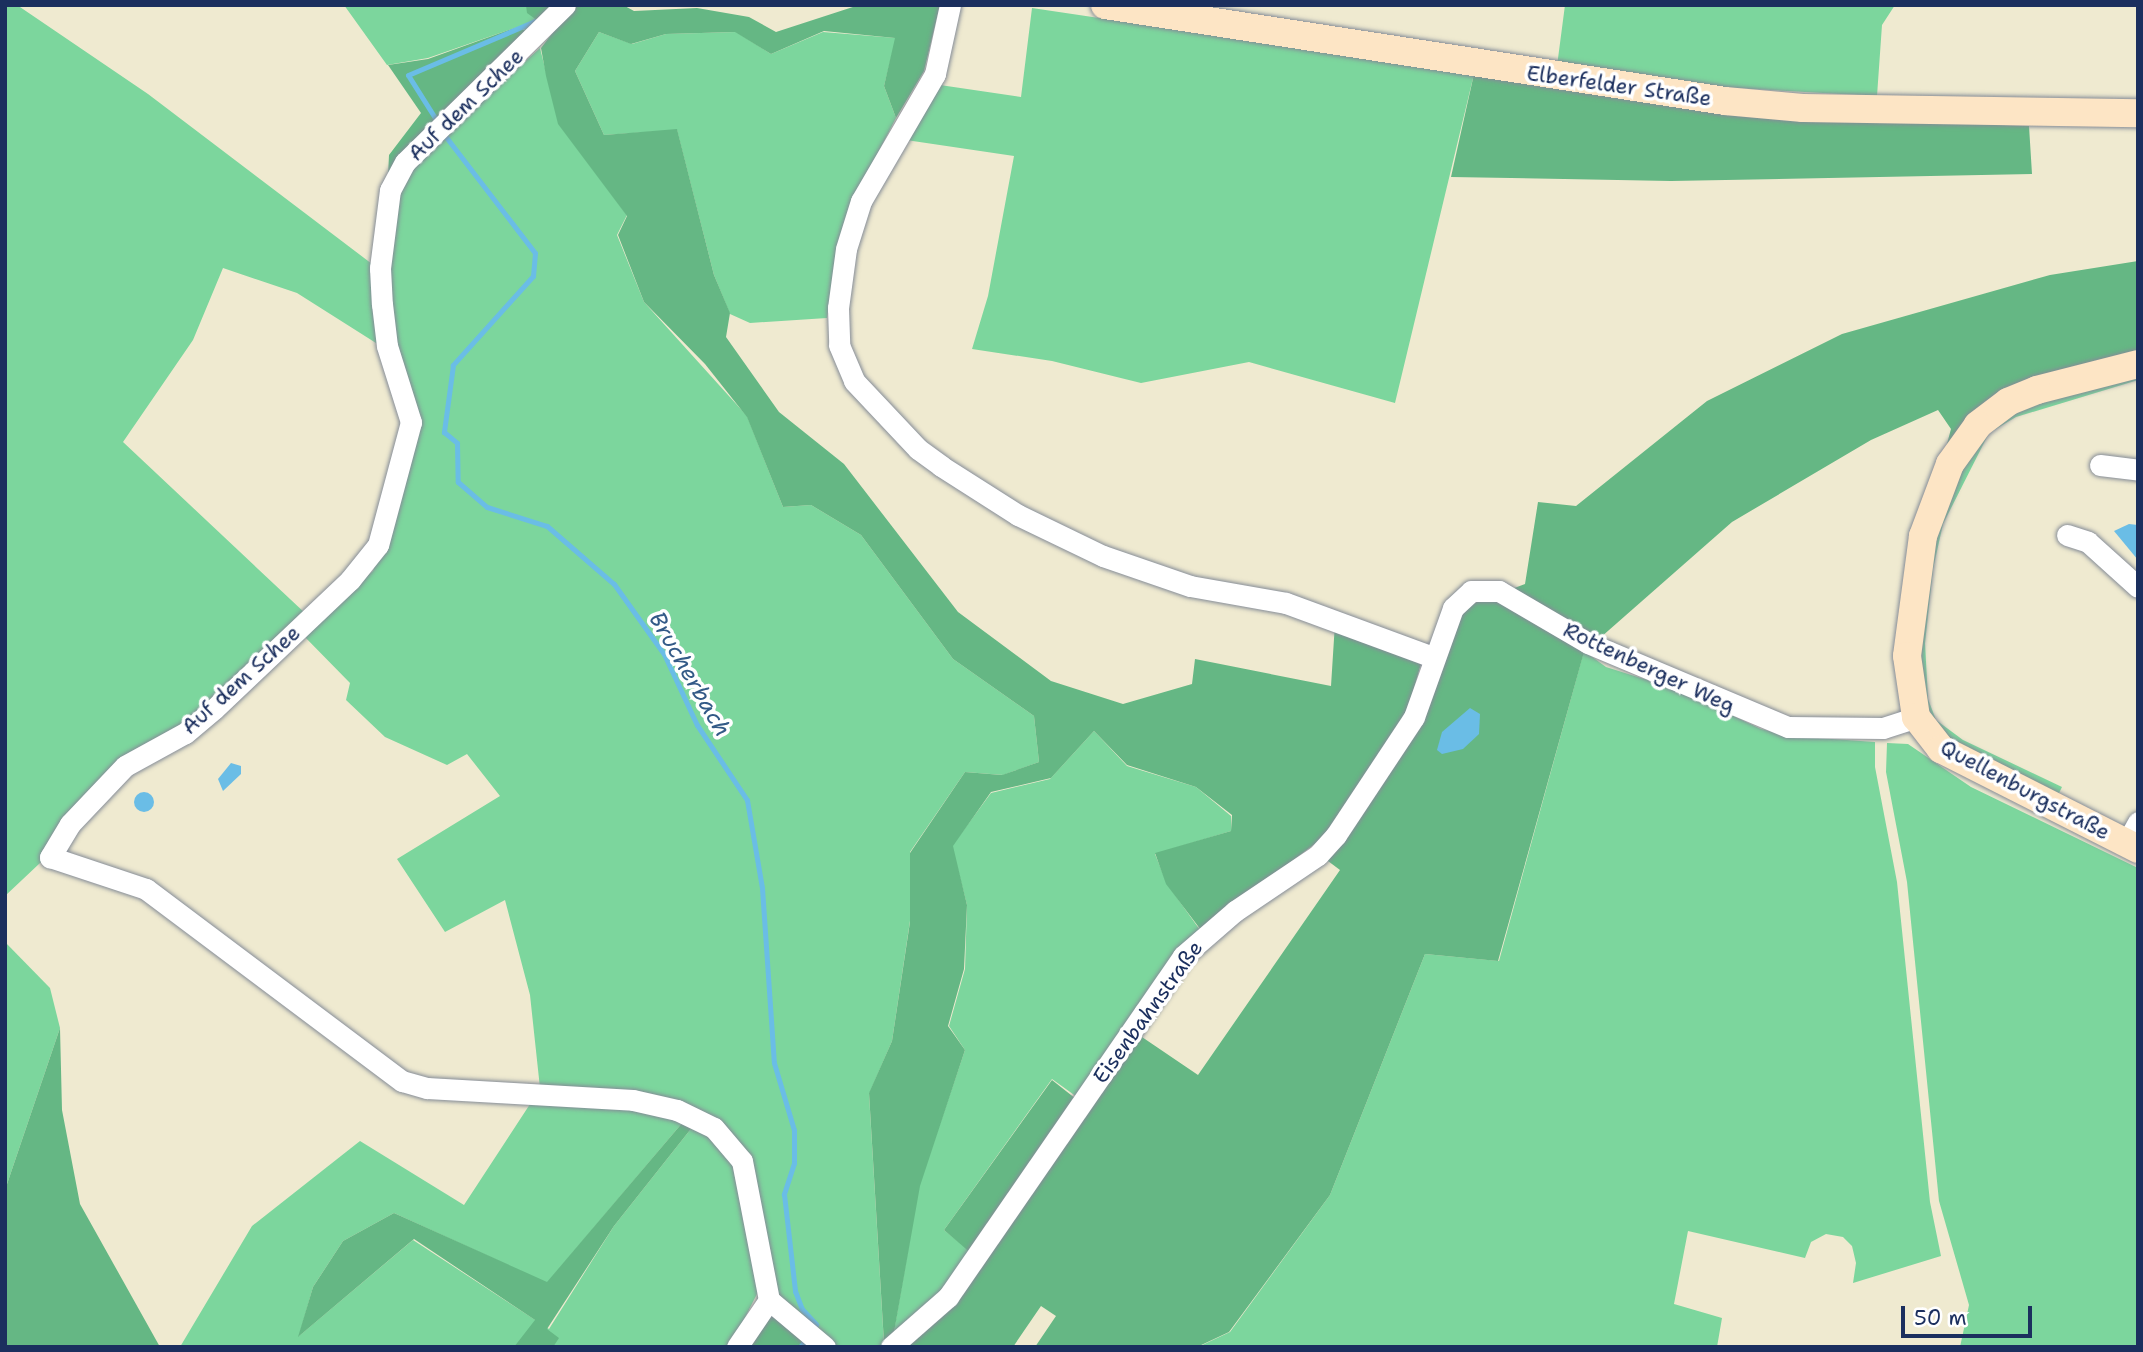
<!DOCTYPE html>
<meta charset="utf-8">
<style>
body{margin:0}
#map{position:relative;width:2143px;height:1352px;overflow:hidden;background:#efead0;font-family:"Shantell Sans",sans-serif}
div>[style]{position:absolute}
.green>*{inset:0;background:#7cd69d}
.forest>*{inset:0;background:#65b784}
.water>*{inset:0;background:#6abde6}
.round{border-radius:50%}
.stream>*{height:5px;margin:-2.5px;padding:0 2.5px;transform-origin:2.5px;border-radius:2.5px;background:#6abde6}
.roads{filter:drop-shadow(0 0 2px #858c97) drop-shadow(0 0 2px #858c97)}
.street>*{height:21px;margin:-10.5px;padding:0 10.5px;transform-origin:10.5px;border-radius:10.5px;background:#fff}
.secondary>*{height:28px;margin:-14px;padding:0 14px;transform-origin:14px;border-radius:14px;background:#fde5c5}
span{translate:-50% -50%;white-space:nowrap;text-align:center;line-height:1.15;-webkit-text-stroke:7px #fff;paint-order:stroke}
.street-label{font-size:21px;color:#1b2f5e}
.water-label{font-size:23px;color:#335a87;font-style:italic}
.frame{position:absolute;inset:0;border:7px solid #1b2f5e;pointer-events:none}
.scale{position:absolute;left:1901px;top:1306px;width:131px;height:32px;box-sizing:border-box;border:4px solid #1b2f5e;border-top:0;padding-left:9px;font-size:21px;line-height:24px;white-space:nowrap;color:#1b2f5e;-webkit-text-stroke:5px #fff;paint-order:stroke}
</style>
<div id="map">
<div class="green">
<i style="clip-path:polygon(5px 5px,17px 5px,148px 94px,376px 267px,387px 350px,297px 293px,223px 268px,193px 340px,123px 442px,306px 614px,189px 723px,122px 763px,57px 847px,5px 896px)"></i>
<i style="clip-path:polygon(344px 5px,563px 5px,539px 35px,517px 27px,428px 58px,387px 65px)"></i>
<i style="clip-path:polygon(1565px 5px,1895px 5px,1882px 25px,1877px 96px,1697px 86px,1557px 66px)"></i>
<i style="clip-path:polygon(1032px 8px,1474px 74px,1395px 403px,1249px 362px,1141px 383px,1052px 361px,972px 349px,988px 296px,1014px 156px,906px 140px,940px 85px,1021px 97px)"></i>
<i style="clip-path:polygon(599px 32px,632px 44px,666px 34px,736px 32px,771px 54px,823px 32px,896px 38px,884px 86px,896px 118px,870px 168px,835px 267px,827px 318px,750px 323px,730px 314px,714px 275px,677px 130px,604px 135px,575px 71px)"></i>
<i style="clip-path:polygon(540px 48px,559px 124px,627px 215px,617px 235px,644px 302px,747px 416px,783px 507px,811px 505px,861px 535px,953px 659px,1034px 716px,1039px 762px,1003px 775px,965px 772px,910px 852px,910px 921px,892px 1041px,869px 1094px,884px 1344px,879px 1347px,836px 1347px,817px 1335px,771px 1288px,756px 1221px,720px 1129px,540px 1088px,530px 995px,505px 900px,445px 932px,397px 859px,500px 796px,467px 754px,447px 765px,385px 737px,346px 700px,350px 683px,300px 632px,373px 571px,410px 464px,387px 306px,397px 195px,409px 166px)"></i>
<i style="clip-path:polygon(2138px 372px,2138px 380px,2016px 417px,1989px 433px,1943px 524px,1933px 569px,1925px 643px,1928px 699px,1936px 720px,1963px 740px,2062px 787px,2056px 799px,1964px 753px,1924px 711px,1919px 687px,1929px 546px,1963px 458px,2011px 410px)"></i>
<i style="clip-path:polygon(1584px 651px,1606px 667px,1676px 689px,1761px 729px,1789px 736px,1875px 742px,1875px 767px,1897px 882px,1930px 1202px,1941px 1256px,1853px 1283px,1856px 1263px,1852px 1246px,1843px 1237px,1826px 1234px,1811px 1242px,1805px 1258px,1688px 1231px,1674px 1304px,1722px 1318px,1717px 1347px,1198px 1347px,1230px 1332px,1330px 1195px,1425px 954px,1499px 961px)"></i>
<i style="clip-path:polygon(1094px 731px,1127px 766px,1196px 787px,1231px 816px,1231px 831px,1155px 854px,1167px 884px,1200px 930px,1077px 1097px,1052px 1079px,944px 1230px,971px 1252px,942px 1292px,893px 1337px,919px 1186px,965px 1050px,949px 1026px,965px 969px,967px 905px,952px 846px,991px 793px,1050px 779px)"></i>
<i style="clip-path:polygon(1887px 743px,1908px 744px,1971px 787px,2138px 868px,2138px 1347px,1960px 1347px,1969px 1305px,1939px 1201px,1907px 882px,1886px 772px)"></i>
<i style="clip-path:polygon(5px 942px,50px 988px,60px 1028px,5px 1190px)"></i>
<i style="clip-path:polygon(534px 1098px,634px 1105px,683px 1122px,547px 1283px,394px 1213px,343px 1241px,313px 1287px,299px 1336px,413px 1240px,549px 1329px,614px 1226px,694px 1125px,731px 1157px,758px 1292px,730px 1347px,180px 1347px,252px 1226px,360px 1141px,464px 1205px)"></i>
</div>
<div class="forest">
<i style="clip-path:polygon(526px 5px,561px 5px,545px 26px,527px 13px)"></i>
<i style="clip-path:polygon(574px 5px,623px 5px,634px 11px,697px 8px,749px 17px,776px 32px,859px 5px,940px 5px,924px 71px,896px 118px,884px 86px,895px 38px,824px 31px,771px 54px,735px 32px,666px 34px,631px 44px,599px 32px,575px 71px,604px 135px,677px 129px,714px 275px,730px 313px,726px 337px,779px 412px,844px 464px,958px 612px,1051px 681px,1123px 704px,1192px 684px,1195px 659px,1331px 686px,1335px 623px,1422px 660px,1407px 713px,1329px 833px,1201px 930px,1166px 884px,1155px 853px,1231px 831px,1232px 815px,1196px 787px,1127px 765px,1094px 731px,1051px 778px,991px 792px,953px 846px,967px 905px,964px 969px,948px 1026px,965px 1050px,920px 1186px,893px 1338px,884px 1343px,869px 1093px,892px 1041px,910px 922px,910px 853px,965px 772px,1002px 775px,1039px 762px,1034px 716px,953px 659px,861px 535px,811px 505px,783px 507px,747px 417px,705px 364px,644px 302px,618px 235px,627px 216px,558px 124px,546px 76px,541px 48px)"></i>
<i style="clip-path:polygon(517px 27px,539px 36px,388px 177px,389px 155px,421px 113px,388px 65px,428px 59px)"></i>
<i style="clip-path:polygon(1474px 74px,1812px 118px,2029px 126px,2032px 174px,1671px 181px,1451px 177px)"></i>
<i style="clip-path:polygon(2138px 261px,2138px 352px,2072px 368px,1944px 455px,1951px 429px,1938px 410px,1871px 440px,1732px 522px,1584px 652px,1498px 961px,1425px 954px,1330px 1195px,1229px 1332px,1197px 1347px,1035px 1347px,1056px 1316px,1041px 1306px,1013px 1347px,903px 1347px,980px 1261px,944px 1230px,1052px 1080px,1090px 1110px,1139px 1035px,1198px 1075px,1340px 870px,1324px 858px,1340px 840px,1447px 634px,1467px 606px,1525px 584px,1538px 502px,1576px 506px,1707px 401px,1842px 334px,2050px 275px)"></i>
<i style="clip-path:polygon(60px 1028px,62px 1110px,80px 1204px,160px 1347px,5px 1347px,5px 1190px)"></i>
<i style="clip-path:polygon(683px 1122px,694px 1125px,614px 1226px,547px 1329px,559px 1338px,553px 1347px,514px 1347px,535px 1320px,414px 1239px,298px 1337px,313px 1287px,343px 1241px,394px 1213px,547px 1282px)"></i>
<i style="clip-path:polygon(772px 1311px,817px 1347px,742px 1347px)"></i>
</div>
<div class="water">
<i style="clip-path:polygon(2129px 524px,2138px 525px,2138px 560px,2114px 531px)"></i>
<i style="clip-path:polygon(1470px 708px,1480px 714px,1479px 734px,1463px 749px,1442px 754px,1437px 750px,1442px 732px)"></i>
<i style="clip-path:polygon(231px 763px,241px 766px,241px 774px,223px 791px,218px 779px)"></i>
<i class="round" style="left:134px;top:792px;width:20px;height:20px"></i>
</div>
<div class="stream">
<i style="left:437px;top:121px;width:54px;rotate:-122.2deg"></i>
<i style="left:408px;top:75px;width:138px;rotate:-23deg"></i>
<i style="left:446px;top:137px;width:146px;rotate:52.5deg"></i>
<i style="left:535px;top:253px;width:23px;rotate:95deg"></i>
<i style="left:533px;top:276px;width:120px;rotate:132deg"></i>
<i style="left:453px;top:365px;width:68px;rotate:97.7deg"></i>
<i style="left:444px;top:432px;width:17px;rotate:40deg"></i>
<i style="left:457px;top:443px;width:39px;rotate:89deg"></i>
<i style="left:458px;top:482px;width:38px;rotate:41deg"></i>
<i style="left:487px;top:507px;width:63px;rotate:17.6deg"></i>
<i style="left:547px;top:526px;width:89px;rotate:40.9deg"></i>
<i style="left:614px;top:584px;width:86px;rotate:54.5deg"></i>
<i style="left:664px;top:654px;width:78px;rotate:65.1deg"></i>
<i style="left:697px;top:725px;width:90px;rotate:56.3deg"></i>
<i style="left:747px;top:800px;width:89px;rotate:80.3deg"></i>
<i style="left:762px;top:888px;width:175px;rotate:86.1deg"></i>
<i style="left:774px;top:1063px;width:70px;rotate:73.4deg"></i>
<i style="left:794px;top:1130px;width:33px;rotate:90deg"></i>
<i style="left:794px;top:1163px;width:33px;rotate:108deg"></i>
<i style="left:784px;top:1194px;width:98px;rotate:83.5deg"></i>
<i style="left:795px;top:1291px;width:19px;rotate:69deg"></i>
<i style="left:802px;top:1309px;width:21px;rotate:47deg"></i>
<i style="left:800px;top:1347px;width:5px;rotate:-53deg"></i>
</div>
<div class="roads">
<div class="street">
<i style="left:565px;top:5px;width:224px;rotate:135.5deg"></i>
<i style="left:405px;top:162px;width:32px;rotate:118deg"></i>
<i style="left:390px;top:190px;width:79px;rotate:97.3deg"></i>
<i style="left:380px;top:268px;width:36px;rotate:87deg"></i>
<i style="left:382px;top:304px;width:42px;rotate:83.2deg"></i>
<i style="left:387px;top:346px;width:80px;rotate:72.5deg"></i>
<i style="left:411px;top:422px;width:127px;rotate:105deg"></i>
<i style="left:378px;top:545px;width:45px;rotate:128.7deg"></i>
<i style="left:350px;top:580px;width:187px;rotate:136.5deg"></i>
<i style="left:214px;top:709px;width:38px;rotate:140deg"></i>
<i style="left:185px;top:733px;width:68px;rotate:151.2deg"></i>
<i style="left:125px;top:766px;width:80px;rotate:133.5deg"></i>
<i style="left:70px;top:824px;width:39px;rotate:121deg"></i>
<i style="left:50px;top:857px;width:101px;rotate:18.4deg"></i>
<i style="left:146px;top:889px;width:320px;rotate:36.9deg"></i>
<i style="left:402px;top:1081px;width:26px;rotate:16deg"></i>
<i style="left:427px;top:1088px;width:206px;rotate:3.3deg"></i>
<i style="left:633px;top:1100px;width:45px;rotate:12.8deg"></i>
<i style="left:677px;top:1110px;width:41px;rotate:25.9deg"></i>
<i style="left:714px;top:1128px;width:43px;rotate:49.7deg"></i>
<i style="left:742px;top:1161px;width:142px;rotate:79deg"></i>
<i style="left:950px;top:5px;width:71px;rotate:102.3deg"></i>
<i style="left:935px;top:74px;width:147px;rotate:120.2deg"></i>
<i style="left:861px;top:201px;width:50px;rotate:107.4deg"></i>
<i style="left:846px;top:249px;width:60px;rotate:97.7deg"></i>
<i style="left:838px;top:308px;width:37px;rotate:88deg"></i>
<i style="left:839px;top:345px;width:39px;rotate:67deg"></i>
<i style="left:854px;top:381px;width:93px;rotate:46.7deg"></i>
<i style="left:918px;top:449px;width:29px;rotate:36deg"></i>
<i style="left:941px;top:466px;width:91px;rotate:32.5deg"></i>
<i style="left:1018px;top:515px;width:94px;rotate:25.8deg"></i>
<i style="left:1103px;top:556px;width:92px;rotate:19deg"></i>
<i style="left:1190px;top:586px;width:97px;rotate:10deg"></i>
<i style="left:1286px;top:603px;width:157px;rotate:20.2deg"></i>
<i style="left:2100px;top:465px;width:38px;rotate:7deg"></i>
<i style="left:2067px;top:535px;width:22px;rotate:18deg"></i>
<i style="left:2088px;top:542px;width:67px;rotate:42deg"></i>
<i style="left:2126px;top:844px;width:25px;rotate:-61deg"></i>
<i style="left:769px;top:1300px;width:73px;rotate:40deg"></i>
<i style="left:737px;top:1347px;width:57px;rotate:-55.8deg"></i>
<i style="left:891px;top:1347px;width:76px;rotate:-41.3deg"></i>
<i style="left:948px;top:1297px;width:414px;rotate:-55.4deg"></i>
<i style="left:1183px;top:956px;width:69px;rotate:-40.9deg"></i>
<i style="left:1235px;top:911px;width:100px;rotate:-34deg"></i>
<i style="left:1318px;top:855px;width:27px;rotate:-48deg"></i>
<i style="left:1336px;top:835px;width:141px;rotate:-56.5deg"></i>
<i style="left:1414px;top:717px;width:116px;rotate:-70.3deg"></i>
<i style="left:1453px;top:608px;width:25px;rotate:-43deg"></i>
<i style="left:1471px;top:591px;width:28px"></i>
<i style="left:1499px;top:591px;width:103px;rotate:30.3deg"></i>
<i style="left:1588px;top:643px;width:217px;rotate:22.8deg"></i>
<i style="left:1788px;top:727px;width:95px;rotate:0.6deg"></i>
<i style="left:1883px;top:728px;width:35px;rotate:-18deg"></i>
</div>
<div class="secondary">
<i style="left:1105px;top:5px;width:627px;rotate:8.8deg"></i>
<i style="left:1725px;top:101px;width:78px;rotate:5.1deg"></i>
<i style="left:1803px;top:108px;width:335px;rotate:0.9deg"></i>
<i style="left:2138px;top:364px;width:104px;rotate:165.6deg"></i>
<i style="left:2037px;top:390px;width:31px;rotate:158deg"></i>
<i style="left:2008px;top:402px;width:38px;rotate:143deg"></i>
<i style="left:1978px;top:425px;width:48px;rotate:125.7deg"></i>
<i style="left:1950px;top:464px;width:77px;rotate:110.6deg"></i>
<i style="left:1923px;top:536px;width:121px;rotate:97.6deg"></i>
<i style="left:1907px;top:656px;width:62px;rotate:81.6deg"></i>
<i style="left:1916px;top:717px;width:41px;rotate:52deg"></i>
<i style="left:1941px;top:749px;width:221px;rotate:26.9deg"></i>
</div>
</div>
<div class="street-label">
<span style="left:1619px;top:86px;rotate:8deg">Elberfelder Straße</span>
<span style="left:466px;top:105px;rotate:-44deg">Auf dem Schee</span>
<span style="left:1649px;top:668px;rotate:25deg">Rottenberger Weg</span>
<span style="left:241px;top:680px;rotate:-42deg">Auf dem Schee</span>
<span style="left:2025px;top:790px;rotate:28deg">Quellenburgstraße</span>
<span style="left:1148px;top:1012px;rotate:-54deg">Eisenbahnstraße</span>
</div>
<div class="water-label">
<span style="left:690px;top:674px;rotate:60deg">Brucherbach</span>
</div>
<div class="frame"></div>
<div class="scale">50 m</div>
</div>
